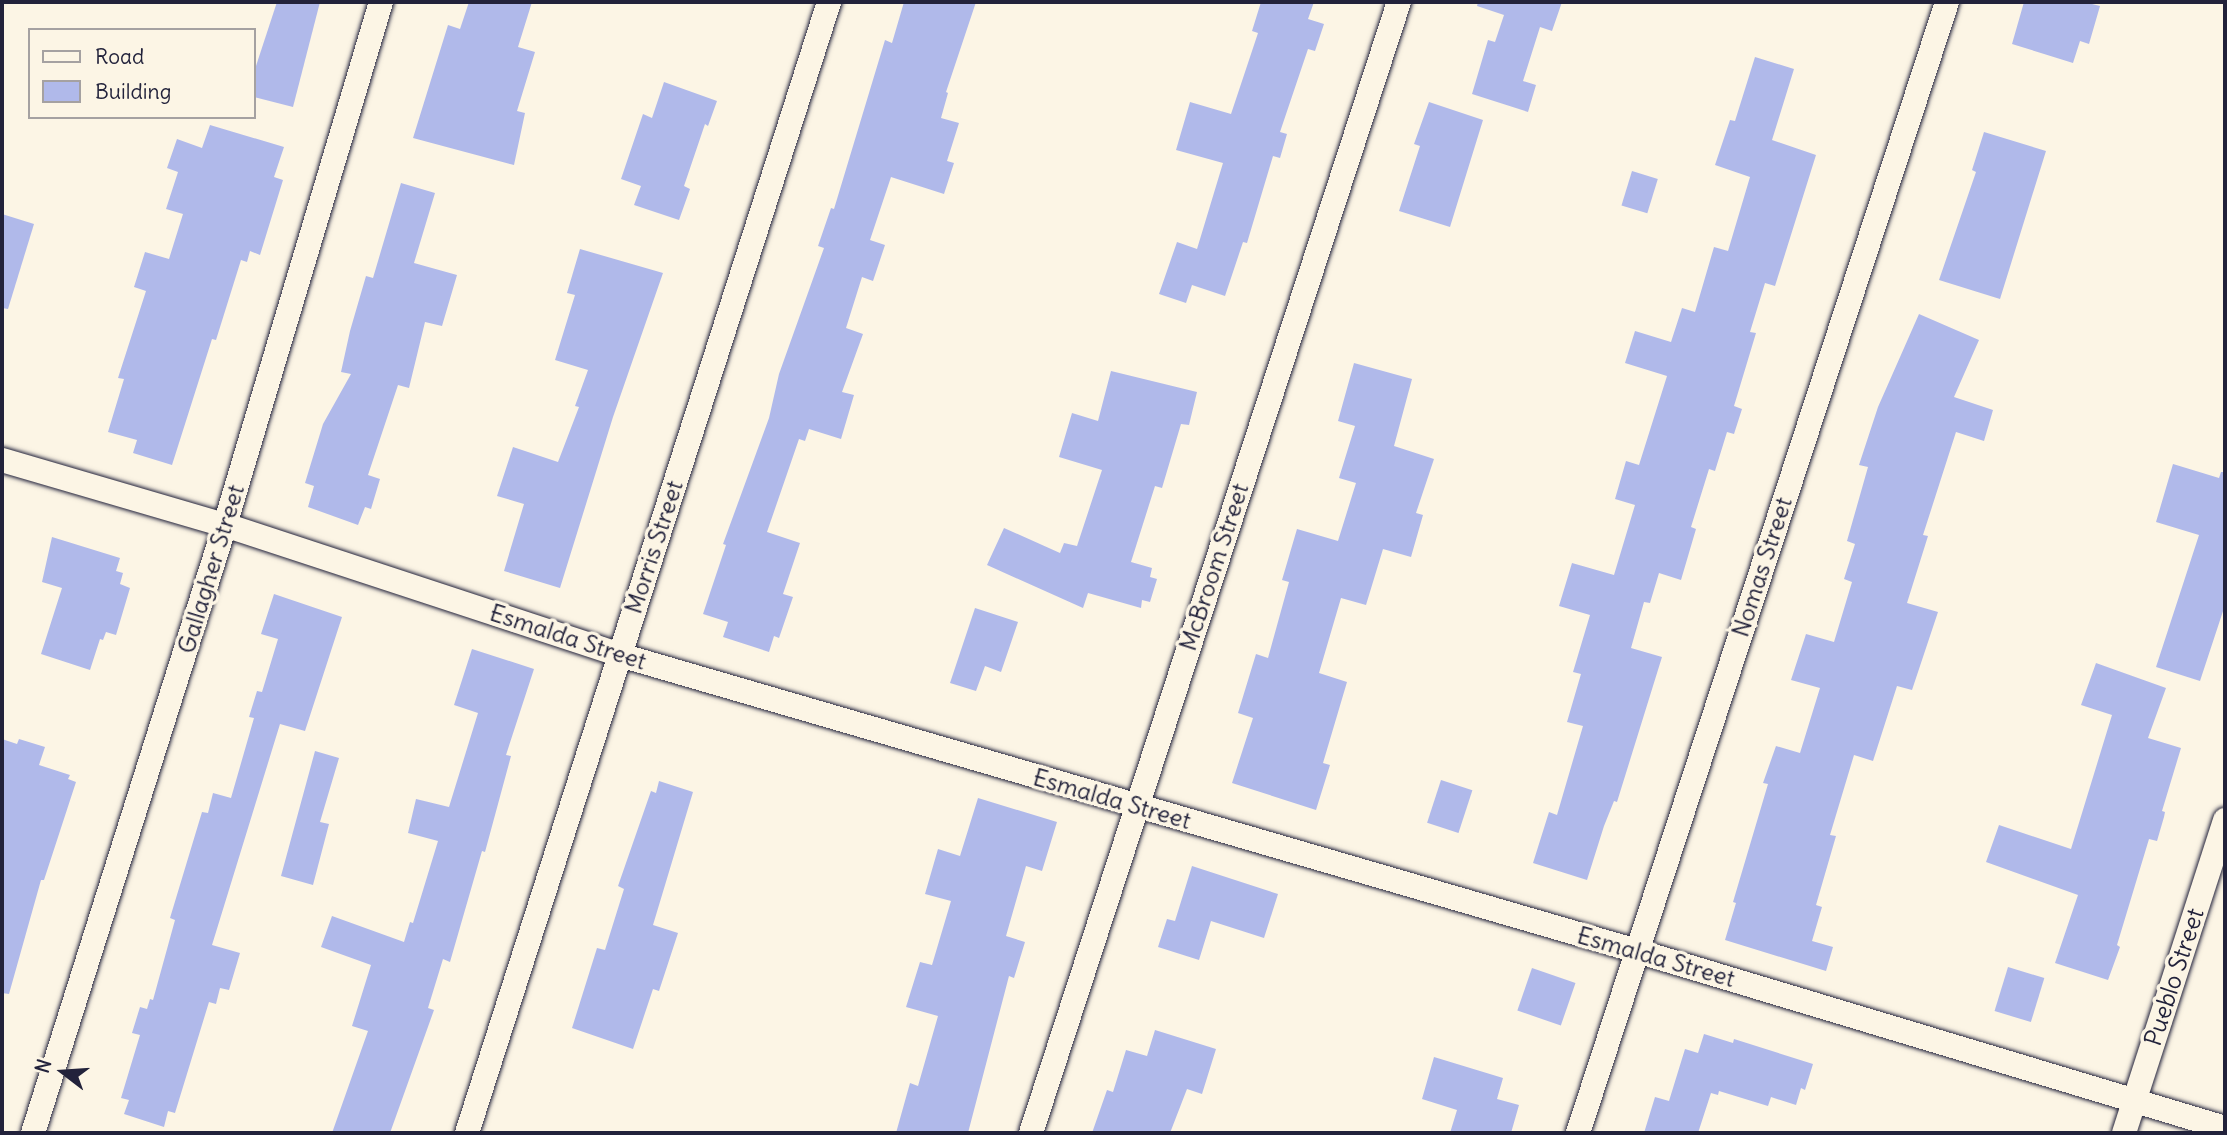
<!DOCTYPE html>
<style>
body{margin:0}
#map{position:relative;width:2227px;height:1135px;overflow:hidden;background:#fcf5e5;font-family:Delius,sans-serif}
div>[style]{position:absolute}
.building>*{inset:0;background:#b0b9ea;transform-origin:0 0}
.roads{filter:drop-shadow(0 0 2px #22223b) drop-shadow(0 0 2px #22223b)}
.minor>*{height:24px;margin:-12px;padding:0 12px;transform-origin:12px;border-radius:12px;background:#fcf5e5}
span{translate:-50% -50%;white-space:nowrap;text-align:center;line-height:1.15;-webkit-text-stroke:7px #fcf5e5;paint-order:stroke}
.street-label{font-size:24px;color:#22223b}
.frame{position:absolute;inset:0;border:4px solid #22223b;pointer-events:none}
.legend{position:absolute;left:28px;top:28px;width:228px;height:91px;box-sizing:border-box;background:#fcf5e5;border:2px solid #a5a1a1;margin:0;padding:9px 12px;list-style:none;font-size:21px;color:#22223b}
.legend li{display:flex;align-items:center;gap:14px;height:35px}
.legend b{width:35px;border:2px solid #a5a1a1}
.north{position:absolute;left:28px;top:1037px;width:70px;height:70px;-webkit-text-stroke:5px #fcf5e5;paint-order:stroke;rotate:287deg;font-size:19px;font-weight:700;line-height:28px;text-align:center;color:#22223b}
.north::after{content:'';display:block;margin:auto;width:24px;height:32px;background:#22223b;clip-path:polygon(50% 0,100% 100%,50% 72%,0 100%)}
</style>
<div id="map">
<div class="building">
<i style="clip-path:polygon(277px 2px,320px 2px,293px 107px,254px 97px,254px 72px)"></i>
<i style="clip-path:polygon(469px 2px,532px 2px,518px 47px,535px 52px,517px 111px,525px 113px,514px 165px,413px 138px,448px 25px,460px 29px)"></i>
<i style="clip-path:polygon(904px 2px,976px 2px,946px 92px,948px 93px,941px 118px,959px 123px,947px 161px,954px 163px,944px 194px,891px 177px,870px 240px,885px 245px,873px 281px,862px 277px,846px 328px,863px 334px,842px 392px,854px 395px,841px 439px,809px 429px,805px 441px,799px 439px,767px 532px,800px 543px,783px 594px,793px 597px,779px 638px,774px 636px,769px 652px,723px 637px,728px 622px,703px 614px,726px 545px,723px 544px,769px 418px,779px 374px,824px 248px,818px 246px,831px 208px,834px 209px,885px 40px,892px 43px)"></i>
<i style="clip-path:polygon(1261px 2px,1314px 2px,1308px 19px,1324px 24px,1315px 51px,1308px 49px,1280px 132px,1287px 134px,1280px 158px,1273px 156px,1247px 243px,1243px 242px,1225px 296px,1192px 285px,1186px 303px,1159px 294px,1177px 242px,1197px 249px,1223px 163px,1176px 150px,1190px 102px,1231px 114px,1258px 33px,1252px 31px)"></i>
<i style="clip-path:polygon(1478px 2px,1562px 2px,1552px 31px,1540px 27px,1523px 81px,1536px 85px,1528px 112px,1472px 94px,1488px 40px,1495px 42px,1504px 15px,1477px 6px)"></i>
<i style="clip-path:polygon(2024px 2px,2084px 2px,2100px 6px,2089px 44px,2080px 41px,2073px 63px,2012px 44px)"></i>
<i style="clip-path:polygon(1755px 57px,1794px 69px,1772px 140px,1816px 155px,1775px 286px,1765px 283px,1750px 332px,1756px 333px,1734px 406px,1742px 409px,1734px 434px,1727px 432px,1715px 471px,1709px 469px,1691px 527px,1696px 529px,1681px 580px,1659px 573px,1650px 603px,1644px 602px,1631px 648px,1662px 657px,1617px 802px,1614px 801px,1604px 826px,1587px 880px,1533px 863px,1549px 812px,1557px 815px,1583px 726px,1567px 722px,1581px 674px,1573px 672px,1590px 615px,1559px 606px,1572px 563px,1614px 575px,1635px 505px,1615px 499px,1626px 461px,1639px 465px,1667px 376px,1625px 363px,1635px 331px,1671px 342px,1682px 308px,1695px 312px,1714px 247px,1728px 251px,1750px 177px,1715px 165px,1730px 120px,1735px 121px)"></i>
<i style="clip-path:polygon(664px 82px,717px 101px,708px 126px,705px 124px,684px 186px,690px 189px,679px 220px,634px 205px,641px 186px,621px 179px,643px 114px,652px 118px)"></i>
<i style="clip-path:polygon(1429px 102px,1483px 120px,1450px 227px,1399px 211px,1420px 146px,1414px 144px)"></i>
<i style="clip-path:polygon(210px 125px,284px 147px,274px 177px,283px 180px,260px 255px,250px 251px,247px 262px,241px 260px,216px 340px,212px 339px,172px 465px,133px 453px,137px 440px,108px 432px,124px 379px,118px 378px,146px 291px,134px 287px,145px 252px,169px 259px,183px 214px,166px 209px,178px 172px,167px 168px,177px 139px,202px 148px)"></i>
<i style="clip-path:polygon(1984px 132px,2046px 151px,2000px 299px,1939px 280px,1976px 172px,1972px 170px)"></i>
<i style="left:1632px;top:171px;width:27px;height:36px;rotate:17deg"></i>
<i style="clip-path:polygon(401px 183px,435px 193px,414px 263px,457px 275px,442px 326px,425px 322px,409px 388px,398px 385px,368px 475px,380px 479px,371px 509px,365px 507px,358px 525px,308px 507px,314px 486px,305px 483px,323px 424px,351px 374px,341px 372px,350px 331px,366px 276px,373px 278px)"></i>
<i style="clip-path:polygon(2px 214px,34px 224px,8px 309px,2px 308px)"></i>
<i style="clip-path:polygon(580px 249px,663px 273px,613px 417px,560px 588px,504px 571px,524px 504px,497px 496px,513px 447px,558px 462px,579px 407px,575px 406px,588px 370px,555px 360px,575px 295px,567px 293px)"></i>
<i style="clip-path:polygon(1919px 314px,1979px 340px,1954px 397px,1993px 410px,1984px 441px,1956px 432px,1923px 535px,1928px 536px,1907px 603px,1938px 612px,1912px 690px,1897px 686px,1873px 761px,1854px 755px,1830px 835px,1836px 836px,1816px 905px,1822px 907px,1812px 941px,1833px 947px,1826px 971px,1725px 940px,1736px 903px,1733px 902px,1768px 784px,1763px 783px,1776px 746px,1800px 753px,1820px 688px,1791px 680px,1806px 634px,1834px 642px,1852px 582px,1844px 579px,1855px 544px,1847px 541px,1868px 467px,1859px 465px,1878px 407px)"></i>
<i style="clip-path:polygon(1354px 363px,1412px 379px,1394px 446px,1434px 459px,1416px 513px,1423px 515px,1411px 557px,1383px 549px,1366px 605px,1341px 598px,1319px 673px,1347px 682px,1323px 763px,1330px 765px,1316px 810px,1232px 783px,1253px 718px,1238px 713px,1256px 654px,1268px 658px,1289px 582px,1282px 580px,1297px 529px,1338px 541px,1356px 483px,1339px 478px,1355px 426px,1338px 421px)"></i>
<i style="clip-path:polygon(1111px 371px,1197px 392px,1189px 425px,1181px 424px,1162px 488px,1155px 486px,1131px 562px,1152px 568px,1150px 577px,1157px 579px,1150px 602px,1142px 600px,1141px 608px,1088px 593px,1083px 608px,987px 565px,1004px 528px,1060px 553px,1064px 543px,1077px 546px,1102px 470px,1059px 457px,1072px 413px,1098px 421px)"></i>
<i style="clip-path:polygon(2173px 464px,2219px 478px,2221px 472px,2225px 472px,2225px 605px,2200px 681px,2156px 667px,2199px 535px,2156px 522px)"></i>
<i style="clip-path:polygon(52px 537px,120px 558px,116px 571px,123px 573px,120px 584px,130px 588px,116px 635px,106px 632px,103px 640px,100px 639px,90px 670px,41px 654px,62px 588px,42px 582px)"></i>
<i style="clip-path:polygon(274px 594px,342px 617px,305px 731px,280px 724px,212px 945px,240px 953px,229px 990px,220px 988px,216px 1004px,209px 1002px,175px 1113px,168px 1111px,164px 1127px,124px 1114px,129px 1100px,121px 1098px,140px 1035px,132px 1033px,140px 1007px,147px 1009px,150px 999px,153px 1000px,175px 920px,170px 918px,202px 812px,208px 813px,213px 793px,231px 798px,254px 718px,249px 717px,257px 691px,262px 692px,278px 639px,261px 634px)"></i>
<i style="clip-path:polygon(975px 608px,1018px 622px,1001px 672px,985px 666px,976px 691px,950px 683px)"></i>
<i style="clip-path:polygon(472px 649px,534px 669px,506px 755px,511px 756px,485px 852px,482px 851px,450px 962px,443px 959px,428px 1008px,434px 1010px,390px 1133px,332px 1133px,368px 1031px,352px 1026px,371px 965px,321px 947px,332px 916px,404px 942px,410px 922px,413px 923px,438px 841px,408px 833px,416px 799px,449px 807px,478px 713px,454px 705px)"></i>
<i style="clip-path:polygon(2096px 663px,2166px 688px,2148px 738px,2181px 748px,2162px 811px,2165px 812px,2164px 817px,2157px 841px,2149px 839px,2117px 945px,2120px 947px,2108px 980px,2055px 963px,2078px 895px,1986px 862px,1999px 825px,2071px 849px,2112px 715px,2081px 705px)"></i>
<i style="clip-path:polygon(2px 739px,17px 744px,19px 739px,45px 747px,39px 765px,70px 775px,68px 779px,76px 782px,44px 880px,41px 880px,9px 994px,2px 993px)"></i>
<i style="clip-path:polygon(315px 751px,339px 758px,320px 822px,329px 824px,313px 885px,281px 876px)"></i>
<i style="left:1441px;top:780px;width:33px;height:45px;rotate:18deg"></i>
<i style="clip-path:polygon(659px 781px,693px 792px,653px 925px,678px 933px,659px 991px,653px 989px,633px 1049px,572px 1028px,597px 948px,605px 950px,624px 889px,618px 886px,651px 791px,656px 793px)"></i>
<i style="clip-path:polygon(978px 798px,1057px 822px,1042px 871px,1026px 866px,1006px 936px,1025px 942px,1014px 978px,1009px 976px,968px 1133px,896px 1133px,910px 1083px,918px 1086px,938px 1016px,906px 1007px,920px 962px,932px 965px,951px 901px,925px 894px,938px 849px,960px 856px)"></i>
<i style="clip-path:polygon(1192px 866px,1278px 894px,1264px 938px,1211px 921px,1199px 960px,1158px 947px,1167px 919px,1175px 921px)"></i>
<i style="left:2008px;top:967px;width:38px;height:46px;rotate:17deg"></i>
<i style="left:1532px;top:968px;width:46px;height:45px;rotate:19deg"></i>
<i style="clip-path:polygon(1155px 1030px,1216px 1049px,1202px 1094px,1187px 1089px,1170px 1133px,1092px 1133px,1107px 1090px,1113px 1092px,1126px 1050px,1147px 1056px)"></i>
<i style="clip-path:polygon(1704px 1034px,1733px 1043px,1734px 1039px,1813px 1064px,1805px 1090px,1801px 1088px,1796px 1105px,1771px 1097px,1768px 1106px,1719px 1091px,1718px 1095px,1711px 1093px,1698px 1133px,1644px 1133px,1655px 1097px,1669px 1101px,1685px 1049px,1698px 1053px)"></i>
<i style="clip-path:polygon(1434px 1057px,1503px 1078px,1497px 1099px,1519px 1105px,1511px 1133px,1450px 1133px,1457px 1110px,1422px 1099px)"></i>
</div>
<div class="roads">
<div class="minor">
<i style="left:2px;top:460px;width:232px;rotate:16.3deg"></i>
<i style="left:225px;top:525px;width:416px;rotate:18.2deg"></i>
<i style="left:620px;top:655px;width:1059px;rotate:16.23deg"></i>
<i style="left:1637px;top:951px;width:614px;rotate:16.75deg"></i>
<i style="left:33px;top:1133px;width:638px;rotate:-72.47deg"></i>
<i style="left:225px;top:525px;width:546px;rotate:-73.39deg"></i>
<i style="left:467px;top:1133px;width:1188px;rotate:-72.25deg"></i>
<i style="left:1031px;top:1133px;width:1189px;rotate:-71.98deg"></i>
<i style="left:1578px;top:1133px;width:1190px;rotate:-71.93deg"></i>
<i style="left:2124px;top:1133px;width:329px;rotate:-72.1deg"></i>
</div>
</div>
<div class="street-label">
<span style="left:654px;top:547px;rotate:-72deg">Morris Street</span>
<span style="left:1214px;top:567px;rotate:-72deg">McBroom Street</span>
<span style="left:1762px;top:567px;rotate:-72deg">Nomas Street</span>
<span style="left:211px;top:569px;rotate:-73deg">Gallagher Street</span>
<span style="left:568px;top:637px;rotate:18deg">Esmalda Street</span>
<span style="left:1112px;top:799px;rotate:16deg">Esmalda Street</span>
<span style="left:1656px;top:957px;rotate:16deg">Esmalda Street</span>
<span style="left:2174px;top:977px;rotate:-72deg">Pueblo Street</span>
</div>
<div class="frame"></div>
<ul class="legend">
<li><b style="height:9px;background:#fcf5e5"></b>Road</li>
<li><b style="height:19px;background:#b0b9ea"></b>Building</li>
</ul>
<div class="north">N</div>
</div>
